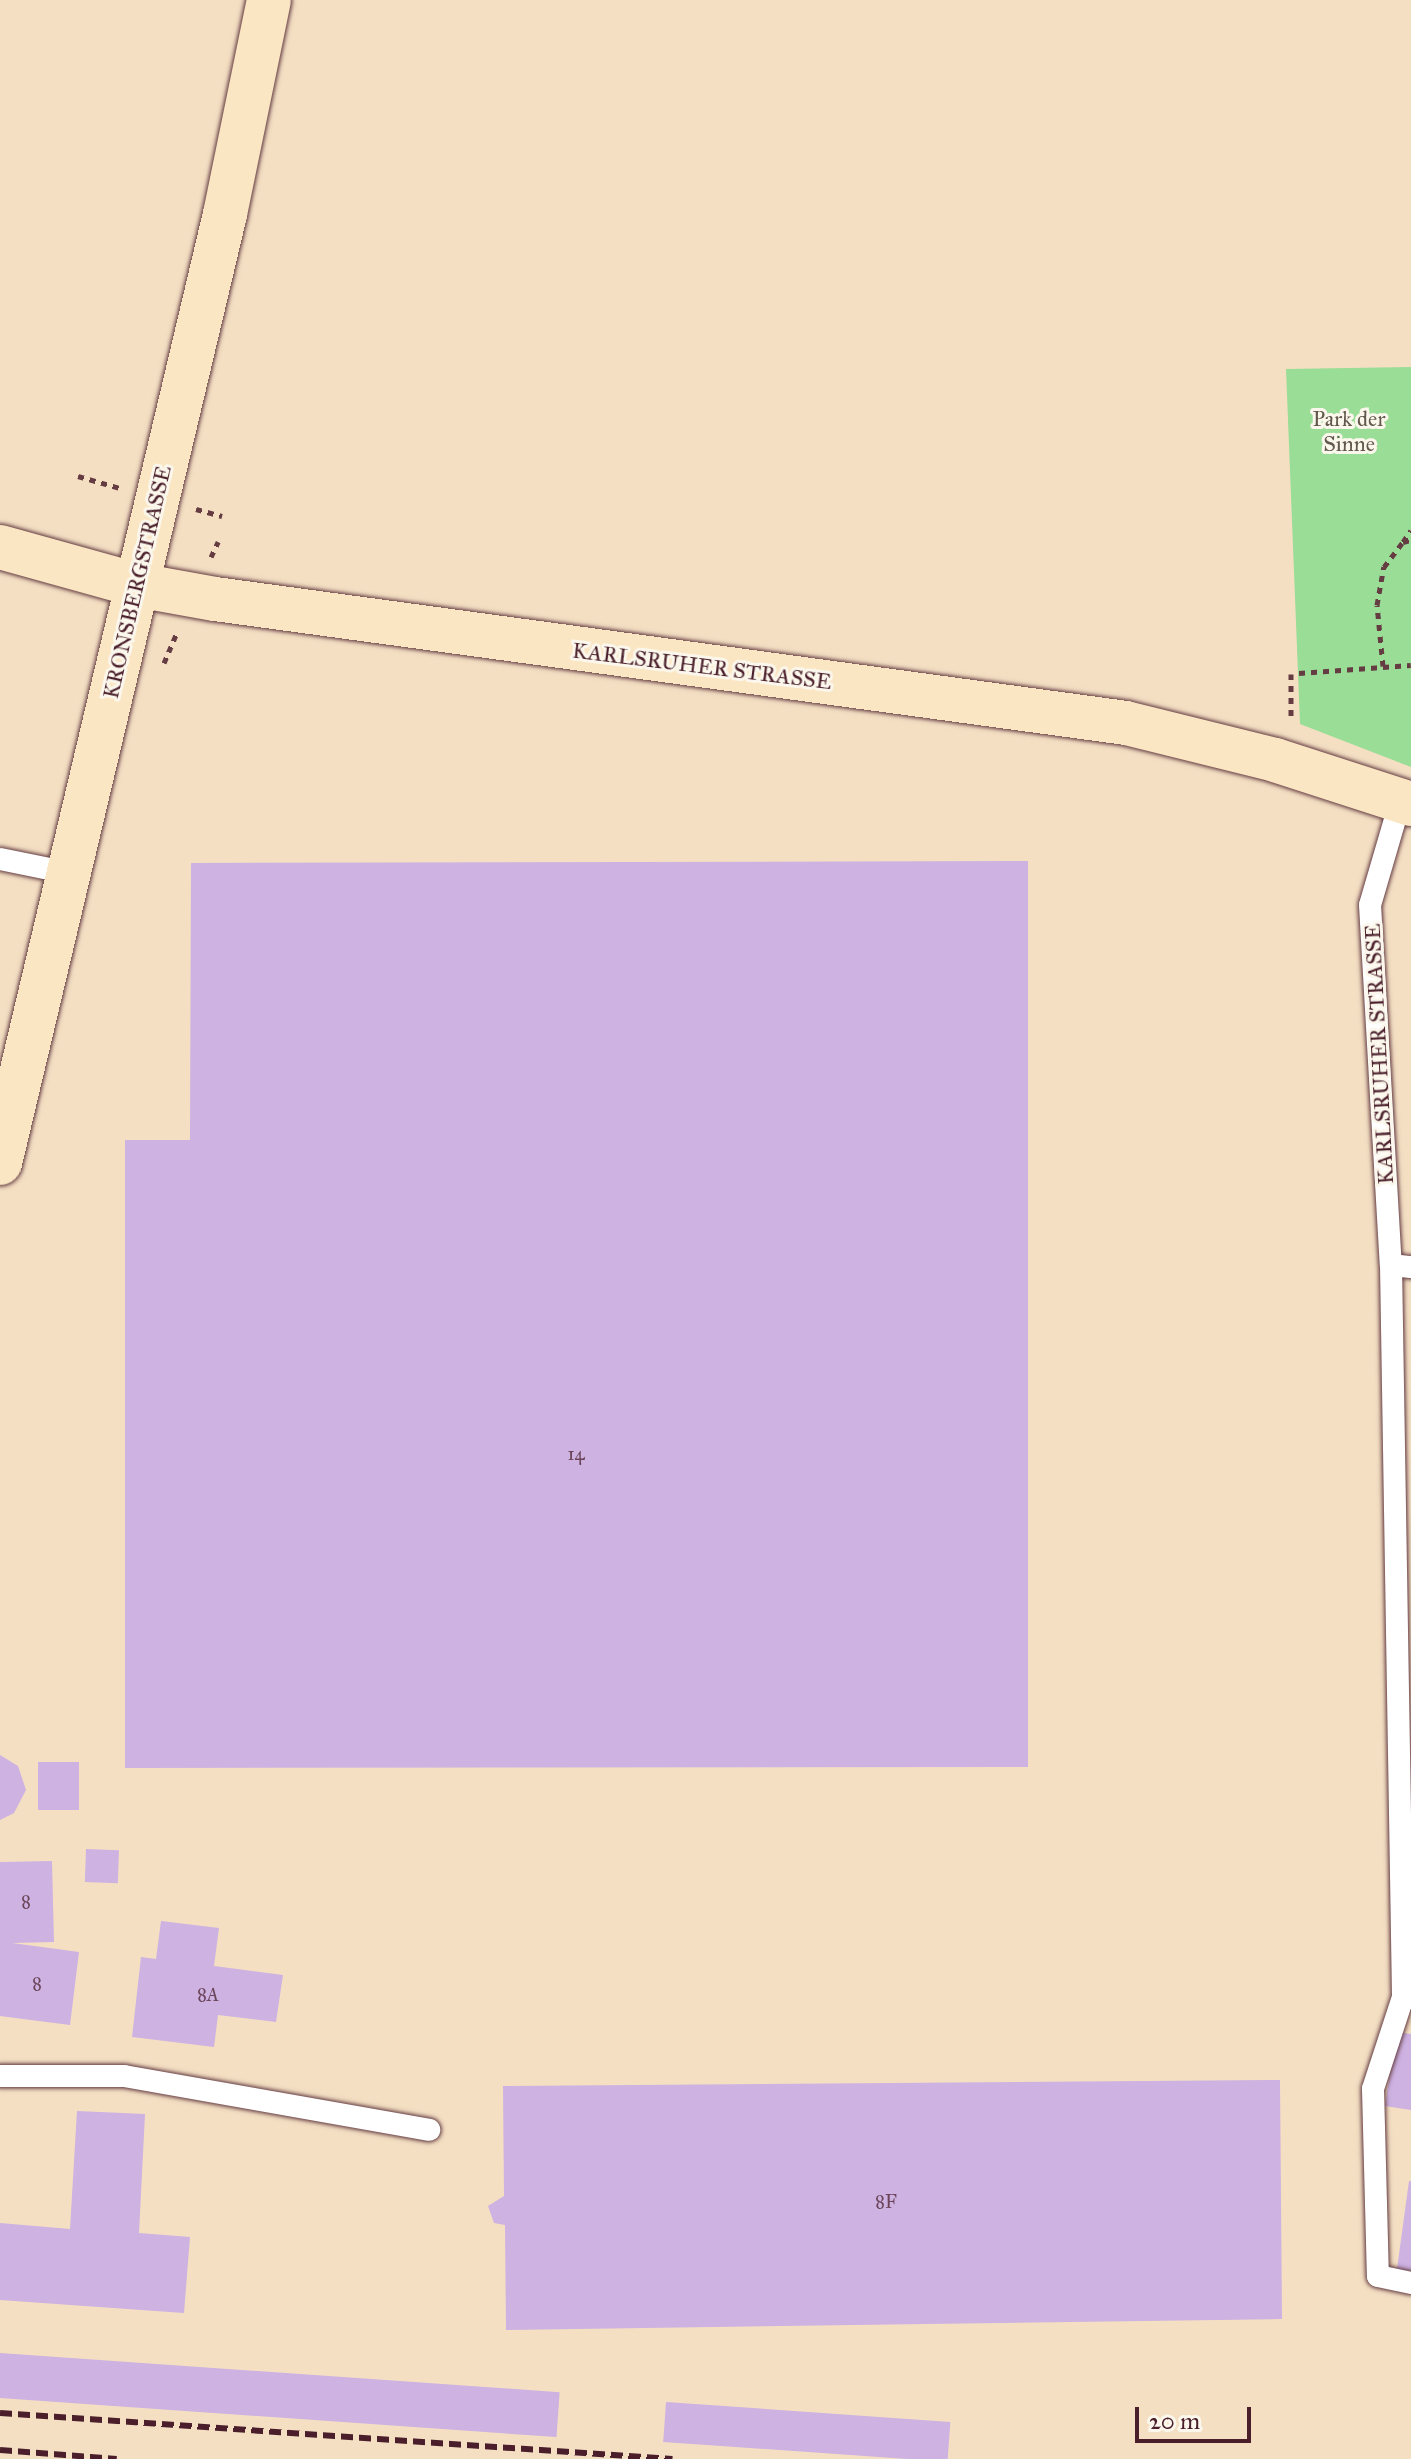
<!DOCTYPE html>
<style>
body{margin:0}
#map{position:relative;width:1411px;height:2459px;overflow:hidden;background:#f4dfc3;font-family:"IM FELL Great Primer",serif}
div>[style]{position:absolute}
.green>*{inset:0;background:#99dd96}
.building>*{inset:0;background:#cdb2e2;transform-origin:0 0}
.path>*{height:5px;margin-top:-2.5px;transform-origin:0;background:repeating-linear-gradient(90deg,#643c42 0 6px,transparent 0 12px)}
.roads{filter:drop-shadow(0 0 2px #643c42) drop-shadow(0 0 2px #643c42)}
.service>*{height:22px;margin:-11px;padding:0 11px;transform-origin:11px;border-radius:11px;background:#fff}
.secondary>*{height:44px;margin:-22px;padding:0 22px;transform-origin:22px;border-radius:22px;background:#fbe6c4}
.rail>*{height:6px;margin-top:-3px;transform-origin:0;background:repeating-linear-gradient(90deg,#4a1f2b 0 12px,transparent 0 18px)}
span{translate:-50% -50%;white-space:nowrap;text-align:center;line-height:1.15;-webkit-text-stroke:6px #fbf7ec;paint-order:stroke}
.number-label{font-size:18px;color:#6b4459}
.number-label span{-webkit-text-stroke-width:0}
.park-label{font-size:22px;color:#62584b}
.street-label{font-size:22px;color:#4a1f2b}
.scale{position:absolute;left:1135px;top:2407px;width:116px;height:36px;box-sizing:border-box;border:4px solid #4a1f2b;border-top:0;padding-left:10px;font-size:24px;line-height:28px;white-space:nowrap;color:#4a1f2b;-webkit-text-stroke:6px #fbf7ec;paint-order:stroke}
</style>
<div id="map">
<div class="green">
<i style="clip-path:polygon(1411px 367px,1411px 767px,1300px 724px,1286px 369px)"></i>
</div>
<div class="building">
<i style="clip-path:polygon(1028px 861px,1028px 1767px,125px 1768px,125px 1140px,190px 1140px,191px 863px)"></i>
<i style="clip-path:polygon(0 1755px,18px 1766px,26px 1790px,14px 1813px,0 1820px)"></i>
<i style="left:38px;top:1762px;width:41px;height:48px"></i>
<i style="left:86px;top:1849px;width:33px;height:33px;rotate:2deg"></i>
<i style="clip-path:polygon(52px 1861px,54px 1942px,12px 1943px,79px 1952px,70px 2025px,0 2016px,0 1862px)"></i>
<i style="clip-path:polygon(161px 1921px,219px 1928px,214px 1966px,283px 1975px,276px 2022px,218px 2015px,214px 2047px,132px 2037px,141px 1957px,156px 1959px)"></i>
<i style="clip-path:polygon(1396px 2032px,1411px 2034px,1411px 2110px,1385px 2106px)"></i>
<i style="clip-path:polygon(1280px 2080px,1282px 2319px,506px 2330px,505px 2225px,494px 2223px,488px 2206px,504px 2196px,503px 2086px)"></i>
<i style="clip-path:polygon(77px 2111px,145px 2114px,139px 2233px,190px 2237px,184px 2313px,0 2300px,0 2223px,70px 2229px)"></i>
<i style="clip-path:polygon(1409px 2181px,1411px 2181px,1411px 2271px,1397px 2269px)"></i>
<i style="left:0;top:2353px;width:561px;height:45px;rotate:4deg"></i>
<i style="left:666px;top:2402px;width:285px;height:40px;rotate:4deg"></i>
</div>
<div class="path">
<i style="left:78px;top:476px;width:44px;rotate:15.9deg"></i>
<i style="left:196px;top:509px;width:27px;rotate:15deg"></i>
<i style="left:1403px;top:542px;width:14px;rotate:-56deg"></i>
<i style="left:211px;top:557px;width:17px;rotate:-65deg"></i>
<i style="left:164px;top:663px;width:34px;rotate:-67deg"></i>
<i style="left:1383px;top:666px;width:61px;rotate:-95.6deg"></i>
<i style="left:1377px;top:605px;width:39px;rotate:-80deg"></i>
<i style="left:1384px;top:567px;width:31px;rotate:-53deg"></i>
<i style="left:1403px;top:542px;width:8px;rotate:-14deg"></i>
<i style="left:1299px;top:673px;width:112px;rotate:-4.1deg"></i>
<i style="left:1291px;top:674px;width:47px;rotate:90deg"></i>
</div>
<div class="roads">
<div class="service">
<i style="left:1401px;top:799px;width:110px;rotate:106.3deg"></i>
<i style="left:1370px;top:905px;width:361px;rotate:86.7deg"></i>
<i style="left:1391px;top:1265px;width:732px;rotate:89.06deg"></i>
<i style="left:1403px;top:1997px;width:8px;rotate:7deg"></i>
<i style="left:0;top:859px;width:70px;rotate:11.5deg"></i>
<i style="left:1391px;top:1265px;width:20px;rotate:6deg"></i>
<i style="left:1403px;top:1997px;width:97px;rotate:108.1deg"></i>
<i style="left:1373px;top:2089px;width:187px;rotate:88.5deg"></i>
<i style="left:1378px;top:2276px;width:34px;rotate:12deg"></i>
<i style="left:0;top:2076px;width:124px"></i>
<i style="left:124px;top:2076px;width:310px;rotate:10deg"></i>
</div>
<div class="secondary">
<i style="left:0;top:547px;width:142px;rotate:15.5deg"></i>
<i style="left:137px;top:585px;width:79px;rotate:10.2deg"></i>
<i style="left:215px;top:599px;width:919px;rotate:7.75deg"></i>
<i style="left:1126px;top:723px;width:154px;rotate:13.9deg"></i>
<i style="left:1275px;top:760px;width:143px;rotate:17.9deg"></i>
<i style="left:0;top:1163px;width:975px;rotate:-76.66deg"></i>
<i style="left:225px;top:214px;width:218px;rotate:-78.4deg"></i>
</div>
</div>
<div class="rail">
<i style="left:0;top:2413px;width:674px;rotate:3.92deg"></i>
<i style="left:0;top:2450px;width:117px;rotate:4.4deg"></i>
</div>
<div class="number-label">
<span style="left:576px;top:1454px">14</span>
<span style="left:26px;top:1902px">8</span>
<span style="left:37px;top:1984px">8</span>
<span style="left:208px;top:1995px">8A</span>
<span style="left:886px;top:2202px">8F</span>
</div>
<div class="park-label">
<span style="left:1349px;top:431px">Park der<br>Sinne</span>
</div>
<div class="street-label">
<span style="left:137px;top:582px;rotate:-77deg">KRONSBERGSTRASSE</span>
<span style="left:702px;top:666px;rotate:7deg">KARLSRUHER STRASSE</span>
<span style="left:1379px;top:1054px;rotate:-93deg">KARLSRUHER STRASSE</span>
</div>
<div class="scale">20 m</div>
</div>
